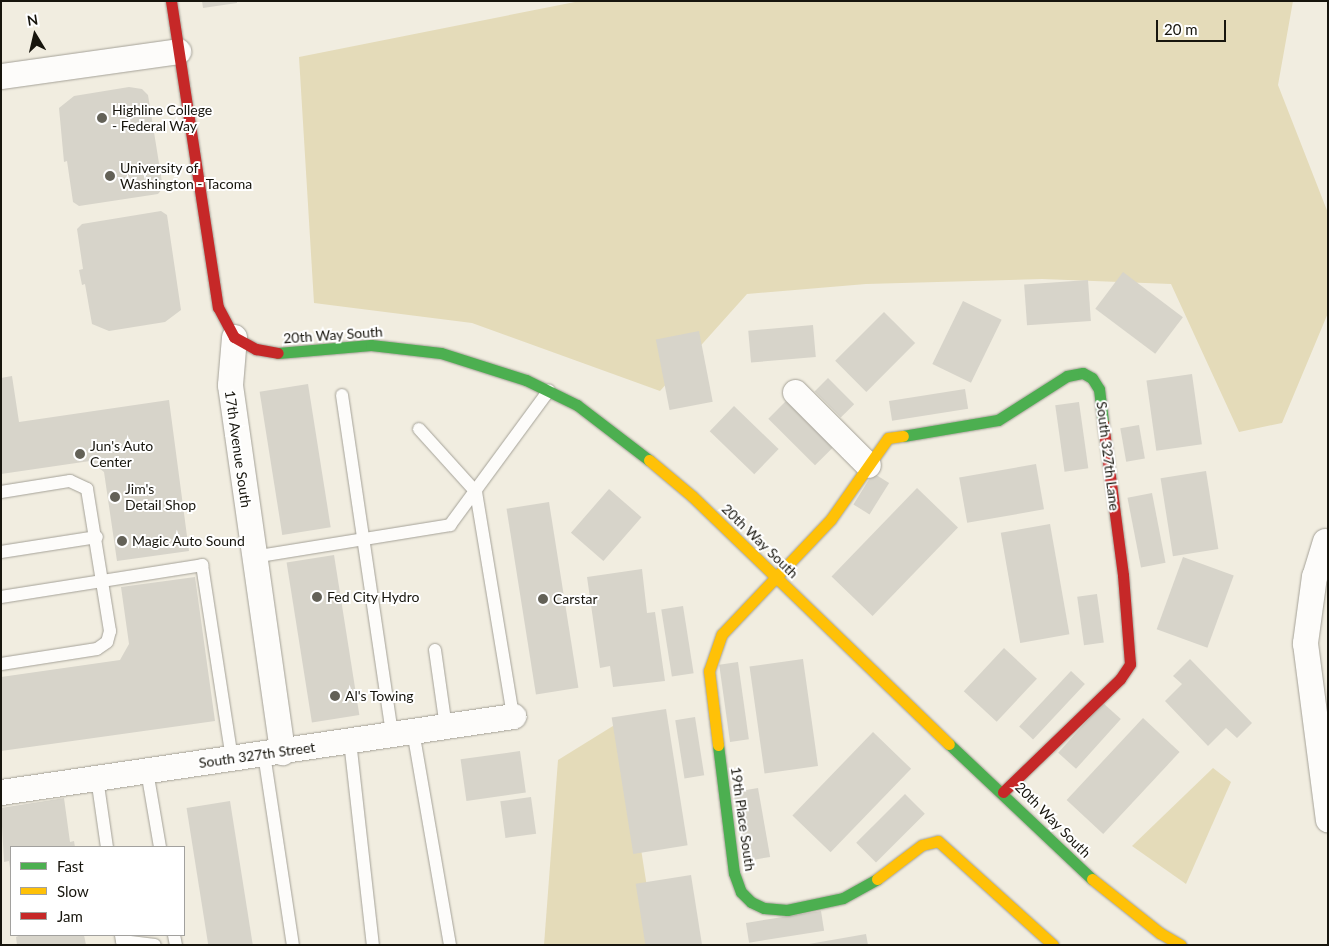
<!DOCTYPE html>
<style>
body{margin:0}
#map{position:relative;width:1329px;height:946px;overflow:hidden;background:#f1ede0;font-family:Lato,sans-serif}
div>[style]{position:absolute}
.green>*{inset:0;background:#e4dbb9}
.building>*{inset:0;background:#d7d4ca;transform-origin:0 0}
.roads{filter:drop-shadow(0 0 1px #a4a197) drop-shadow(0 0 1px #a4a197)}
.lane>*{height:12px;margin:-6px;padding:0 6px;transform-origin:6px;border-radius:6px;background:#fdfcfa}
.street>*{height:25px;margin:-12.5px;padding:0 12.5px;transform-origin:12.5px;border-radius:12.5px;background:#fdfcfa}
.fast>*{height:11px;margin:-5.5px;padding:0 5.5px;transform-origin:5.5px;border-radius:5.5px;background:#4caf50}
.slow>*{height:11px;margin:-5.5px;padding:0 5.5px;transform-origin:5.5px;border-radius:5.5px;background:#ffc107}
.jam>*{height:11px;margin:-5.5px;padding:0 5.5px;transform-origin:5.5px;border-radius:5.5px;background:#c62828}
.dots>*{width:14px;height:14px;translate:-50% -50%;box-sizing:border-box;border:2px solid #fff;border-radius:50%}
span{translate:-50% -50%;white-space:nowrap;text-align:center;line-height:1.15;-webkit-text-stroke:4px #fff;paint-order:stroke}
.poi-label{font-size:14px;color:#17150d}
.left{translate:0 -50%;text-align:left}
.street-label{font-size:14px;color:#17150d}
.frame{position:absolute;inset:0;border:2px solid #17150d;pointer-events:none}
.legend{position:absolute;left:10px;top:846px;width:175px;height:90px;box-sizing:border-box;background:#fff;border:1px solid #a2a19e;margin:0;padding:6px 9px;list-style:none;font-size:15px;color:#17150d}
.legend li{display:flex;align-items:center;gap:10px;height:25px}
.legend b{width:25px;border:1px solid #a2a19e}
.north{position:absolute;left:10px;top:10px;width:50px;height:50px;-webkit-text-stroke:4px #fff;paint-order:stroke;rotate:351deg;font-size:14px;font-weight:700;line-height:20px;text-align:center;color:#17150d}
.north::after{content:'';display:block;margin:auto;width:18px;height:22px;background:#17150d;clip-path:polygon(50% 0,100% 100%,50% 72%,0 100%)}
.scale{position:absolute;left:1156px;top:20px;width:70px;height:22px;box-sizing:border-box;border:2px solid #17150d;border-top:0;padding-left:6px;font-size:15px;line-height:18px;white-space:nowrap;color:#17150d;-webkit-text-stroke:4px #fff;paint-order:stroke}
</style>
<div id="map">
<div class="green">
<i style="clip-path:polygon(580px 1px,1293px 1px,1278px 85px,1328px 213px,1328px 313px,1282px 423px,1239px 432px,1171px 284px,1042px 279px,866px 284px,747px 294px,660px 391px,472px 323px,314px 303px,299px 57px)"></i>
<i style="clip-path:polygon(621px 721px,656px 945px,544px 945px,558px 760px)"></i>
<i style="clip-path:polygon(1213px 768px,1231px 782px,1186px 884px,1132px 846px)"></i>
</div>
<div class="building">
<i style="clip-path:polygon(202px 1px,237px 1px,237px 3px,203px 8px)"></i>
<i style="clip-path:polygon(129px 87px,142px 89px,148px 95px,163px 188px,158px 194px,79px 206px,73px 202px,67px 161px,64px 162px,59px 108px,74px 96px)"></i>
<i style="clip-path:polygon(161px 211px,167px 215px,181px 310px,165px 322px,109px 331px,92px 324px,85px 284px,82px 285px,79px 270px,83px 269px,77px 229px,82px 224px)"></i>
<i style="left:1123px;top:272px;width:75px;height:46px;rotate:37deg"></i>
<i style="left:1088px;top:280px;width:41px;height:64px;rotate:86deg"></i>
<i style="left:963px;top:301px;width:43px;height:70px;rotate:26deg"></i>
<i style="left:884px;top:312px;width:44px;height:69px;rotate:45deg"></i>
<i style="left:813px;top:325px;width:32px;height:65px;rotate:85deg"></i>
<i style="left:699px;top:331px;width:72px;height:44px;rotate:79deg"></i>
<i style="left:1192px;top:374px;width:71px;height:46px;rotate:82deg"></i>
<i style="clip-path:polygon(12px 376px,19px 422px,169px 400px,189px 551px,117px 561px,104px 472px,90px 461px,1px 474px,1px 378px)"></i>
<i style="left:828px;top:378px;width:37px;height:19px;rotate:45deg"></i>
<i style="left:308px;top:384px;width:145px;height:49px;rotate:81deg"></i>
<i style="left:965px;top:389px;width:20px;height:77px;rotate:81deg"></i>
<i style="left:786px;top:401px;width:66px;height:25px;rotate:45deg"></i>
<i style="left:1079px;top:402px;width:67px;height:24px;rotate:82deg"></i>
<i style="left:734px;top:406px;width:62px;height:35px;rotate:44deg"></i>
<i style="left:1139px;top:425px;width:34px;height:19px;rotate:80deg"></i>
<i style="left:1036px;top:464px;width:46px;height:78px;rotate:80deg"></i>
<i style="left:1206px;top:471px;width:79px;height:46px;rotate:81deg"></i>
<i style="left:873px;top:473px;width:19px;height:37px;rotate:32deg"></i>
<i style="left:917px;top:488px;width:57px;height:123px;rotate:44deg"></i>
<i style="left:609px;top:489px;width:43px;height:58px;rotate:41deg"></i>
<i style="left:1152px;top:493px;width:71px;height:25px;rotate:79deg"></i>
<i style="left:549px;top:502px;width:188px;height:43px;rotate:81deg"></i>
<i style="left:1050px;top:524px;width:112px;height:50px;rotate:80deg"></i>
<i style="left:334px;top:555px;width:162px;height:48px;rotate:81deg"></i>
<i style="left:1183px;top:557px;width:54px;height:77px;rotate:20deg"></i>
<i style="clip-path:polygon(642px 569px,647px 613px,655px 612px,665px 681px,613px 687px,610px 666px,600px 668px,587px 577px)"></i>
<i style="clip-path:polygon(195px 577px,215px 721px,1px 751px,1px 677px,120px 660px,129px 644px,121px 587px)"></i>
<i style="left:1097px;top:594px;width:49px;height:20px;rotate:82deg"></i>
<i style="left:683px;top:606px;width:68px;height:22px;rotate:81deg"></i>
<i style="left:1004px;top:648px;width:45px;height:59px;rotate:43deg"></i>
<i style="left:803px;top:659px;width:108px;height:54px;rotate:82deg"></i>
<i style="clip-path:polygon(1190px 659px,1252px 723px,1237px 738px,1226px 728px,1208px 746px,1165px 701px,1182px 684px,1173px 676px)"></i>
<i style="left:738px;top:662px;width:78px;height:19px;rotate:82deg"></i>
<i style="left:1071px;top:671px;width:19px;height:76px;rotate:43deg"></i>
<i style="left:1103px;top:703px;width:24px;height:67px;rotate:42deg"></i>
<i style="left:666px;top:709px;width:138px;height:55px;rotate:81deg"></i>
<i style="left:695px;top:717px;width:59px;height:20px;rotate:81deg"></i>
<i style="left:1143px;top:718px;width:50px;height:112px;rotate:43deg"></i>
<i style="left:873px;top:732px;width:53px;height:116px;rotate:44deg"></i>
<i style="left:520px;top:751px;width:42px;height:60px;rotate:82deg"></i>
<i style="left:758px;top:788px;width:70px;height:25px;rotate:80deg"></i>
<i style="left:905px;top:794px;width:28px;height:69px;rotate:45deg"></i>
<i style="left:531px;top:797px;width:37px;height:31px;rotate:82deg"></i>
<i style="clip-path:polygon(64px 798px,70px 842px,74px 841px,75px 847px,11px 847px,10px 868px,9px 861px,4px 862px,1px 808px)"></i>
<i style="left:230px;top:801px;width:146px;height:44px;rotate:81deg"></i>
<i style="left:691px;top:875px;width:71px;height:56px;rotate:81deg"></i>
<i style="left:821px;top:911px;width:20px;height:76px;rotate:81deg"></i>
<i style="clip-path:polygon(866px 934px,868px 945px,809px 945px,809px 944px)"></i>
<i style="clip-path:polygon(20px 935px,84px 935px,86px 945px,17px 945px,16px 937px)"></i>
</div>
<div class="roads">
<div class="lane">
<i style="left:342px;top:395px;width:344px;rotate:81.6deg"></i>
<i style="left:419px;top:429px;width:85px;rotate:47.9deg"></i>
<i style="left:476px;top:492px;width:227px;rotate:80.6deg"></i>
<i style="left:1px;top:492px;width:70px;rotate:-9.1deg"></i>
<i style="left:70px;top:481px;width:19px;rotate:25deg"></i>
<i style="left:87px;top:489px;width:144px;rotate:80.8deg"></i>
<i style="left:110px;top:631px;width:11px;rotate:105deg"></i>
<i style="left:107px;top:642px;width:12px;rotate:145deg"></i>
<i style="left:97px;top:649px;width:97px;rotate:171.1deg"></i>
<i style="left:1px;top:552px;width:97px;rotate:-8.9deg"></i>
<i style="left:253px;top:557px;width:200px;rotate:-9.2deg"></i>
<i style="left:450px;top:525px;width:167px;rotate:-53.7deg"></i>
<i style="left:1px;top:597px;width:204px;rotate:-9deg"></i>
<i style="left:202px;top:565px;width:196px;rotate:81.2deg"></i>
<i style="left:435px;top:650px;width:78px;rotate:81.9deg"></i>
<i style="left:413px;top:731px;width:217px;rotate:80.2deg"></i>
<i style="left:350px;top:741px;width:205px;rotate:83.6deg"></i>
<i style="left:264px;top:754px;width:193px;rotate:81.4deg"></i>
<i style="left:147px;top:771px;width:77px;rotate:80.3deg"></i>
<i style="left:97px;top:778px;width:70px;rotate:81.8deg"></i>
<i style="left:121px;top:935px;width:6px;rotate:81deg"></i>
<i style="left:122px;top:941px;width:33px;rotate:7deg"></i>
<i style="left:174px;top:935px;width:10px;rotate:79deg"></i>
</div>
<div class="street">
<i style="left:1px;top:76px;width:179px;rotate:-8deg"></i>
<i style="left:234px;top:337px;width:48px;rotate:94.8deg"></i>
<i style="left:230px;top:385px;width:371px;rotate:81.9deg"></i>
<i style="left:795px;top:392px;width:103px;rotate:45deg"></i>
<i style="left:1325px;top:541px;width:37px;rotate:107deg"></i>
<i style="left:1314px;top:576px;width:68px;rotate:97.7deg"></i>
<i style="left:1305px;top:643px;width:178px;rotate:82.6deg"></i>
<i style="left:1px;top:792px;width:518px;rotate:-8.44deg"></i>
</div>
<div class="fast">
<i style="left:278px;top:353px;width:93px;rotate:-4.9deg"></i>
<i style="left:371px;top:345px;width:70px;rotate:6.5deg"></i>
<i style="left:441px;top:353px;width:89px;rotate:17.6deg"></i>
<i style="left:526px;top:380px;width:57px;rotate:26.1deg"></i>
<i style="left:577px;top:405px;width:91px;rotate:37.4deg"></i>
<i style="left:903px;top:436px;width:96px;rotate:-9.6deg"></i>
<i style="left:998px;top:420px;width:82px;rotate:-32.5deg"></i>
<i style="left:1067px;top:376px;width:16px;rotate:-11deg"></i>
<i style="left:1083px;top:373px;width:10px;rotate:29deg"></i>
<i style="left:1092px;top:378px;width:13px;rotate:58deg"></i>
<i style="left:1099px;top:389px;width:34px;rotate:83deg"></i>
<i style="left:949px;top:744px;width:197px;rotate:43.4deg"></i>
<i style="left:718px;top:745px;width:129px;rotate:82.9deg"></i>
<i style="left:734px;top:873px;width:20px;rotate:70deg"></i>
<i style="left:741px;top:892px;width:14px;rotate:45deg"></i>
<i style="left:751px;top:902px;width:14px;rotate:25deg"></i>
<i style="left:764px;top:908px;width:23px;rotate:5deg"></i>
<i style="left:787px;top:910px;width:57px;rotate:-12.1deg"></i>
<i style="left:843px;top:898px;width:39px;rotate:-29deg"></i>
</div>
<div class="slow">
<i style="left:649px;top:460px;width:56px;rotate:39.9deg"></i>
<i style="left:692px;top:496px;width:357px;rotate:44deg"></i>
<i style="left:718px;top:745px;width:75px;rotate:-96.9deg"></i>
<i style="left:709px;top:671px;width:39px;rotate:-71deg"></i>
<i style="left:722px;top:634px;width:158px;rotate:-46.5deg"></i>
<i style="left:831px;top:519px;width:99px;rotate:-54.9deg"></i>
<i style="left:888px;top:438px;width:15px;rotate:-8deg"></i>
<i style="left:877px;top:879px;width:56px;rotate:-37.1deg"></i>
<i style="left:922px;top:845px;width:16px;rotate:-14deg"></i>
<i style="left:938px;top:841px;width:155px;rotate:42.1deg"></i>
<i style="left:1092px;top:879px;width:87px;rotate:38.5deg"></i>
<i style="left:1160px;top:933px;width:24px;rotate:30deg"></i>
</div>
<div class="jam">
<i style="left:171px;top:1px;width:310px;rotate:81.3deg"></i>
<i style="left:218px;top:307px;width:34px;rotate:62deg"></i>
<i style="left:234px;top:337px;width:25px;rotate:29deg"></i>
<i style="left:256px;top:349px;width:22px;rotate:10deg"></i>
<i style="left:1003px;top:792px;width:163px;rotate:-44deg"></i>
<i style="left:1120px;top:679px;width:18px;rotate:-56deg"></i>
<i style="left:1130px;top:664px;width:89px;rotate:-94.5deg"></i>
<i style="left:1123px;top:575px;width:153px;rotate:-97.5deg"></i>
</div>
</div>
<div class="dots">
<i style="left:102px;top:118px;background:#636157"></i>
<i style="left:110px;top:176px;background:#636157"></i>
<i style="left:80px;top:454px;background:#636157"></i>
<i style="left:115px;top:497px;background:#636157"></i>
<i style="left:122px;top:541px;background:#636157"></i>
<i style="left:317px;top:597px;background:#636157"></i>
<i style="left:543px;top:599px;background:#636157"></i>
<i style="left:335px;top:696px;background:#636157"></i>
</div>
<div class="poi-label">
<span class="left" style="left:112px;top:118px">Highline College<br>- Federal Way</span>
<span class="left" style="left:120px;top:176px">University of<br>Washington - Tacoma</span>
<span class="left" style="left:90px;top:454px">Jun's Auto<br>Center</span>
<span class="left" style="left:125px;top:497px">Jim's<br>Detail Shop</span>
<span class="left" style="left:132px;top:541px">Magic Auto Sound</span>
<span class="left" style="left:327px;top:597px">Fed City Hydro</span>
<span class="left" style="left:553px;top:599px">Carstar</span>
<span class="left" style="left:345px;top:696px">Al's Towing</span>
</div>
<div class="street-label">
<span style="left:333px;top:335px;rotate:-4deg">20th Way South</span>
<span style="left:238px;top:449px;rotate:82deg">17th Avenue South</span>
<span style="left:1108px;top:456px;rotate:83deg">South 327th Lane</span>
<span style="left:760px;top:541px;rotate:44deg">20th Way South</span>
<span style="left:257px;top:755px;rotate:-8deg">South 327th Street</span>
<span style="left:743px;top:819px;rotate:82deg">19th Place South</span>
<span style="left:1053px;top:820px;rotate:45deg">20th Way South</span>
</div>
<div class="frame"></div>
<ul class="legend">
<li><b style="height:6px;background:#4caf50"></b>Fast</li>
<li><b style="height:6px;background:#ffc107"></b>Slow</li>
<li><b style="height:6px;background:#c62828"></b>Jam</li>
</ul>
<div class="north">N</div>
<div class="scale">20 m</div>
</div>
